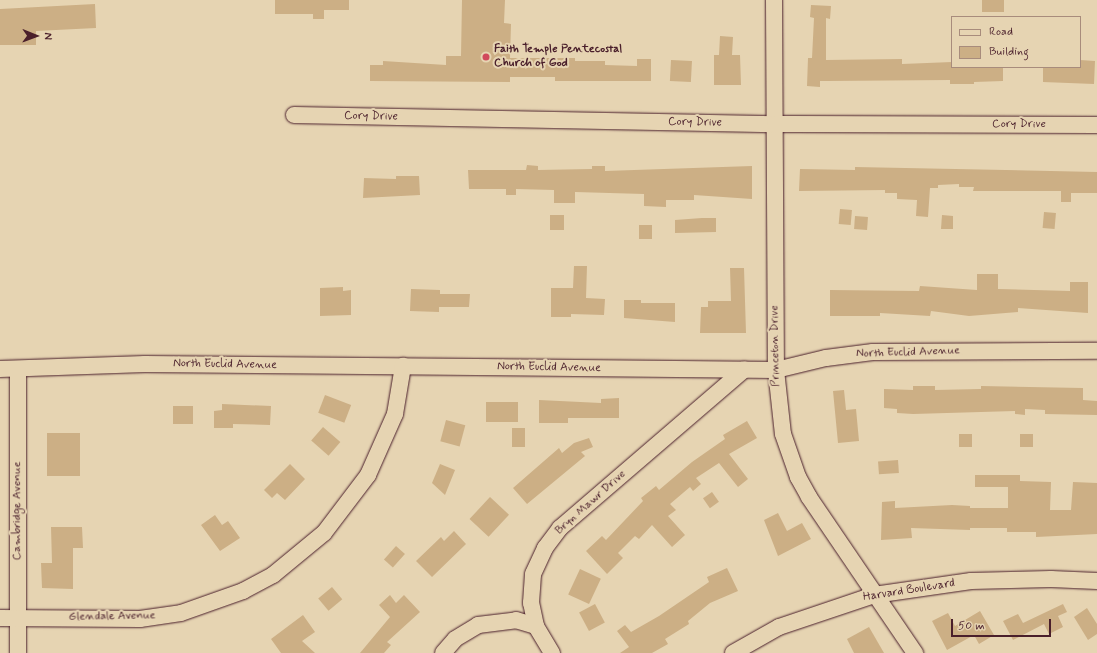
<!DOCTYPE html>
<style>
body{margin:0}
#map{position:relative;width:1097px;height:653px;overflow:hidden;background:#e6d4b2;font-family:Mynerve,sans-serif}
div>[style]{position:absolute}
.building>*{inset:0;background:#ccaf85;transform-origin:0 0}
.roads{filter:drop-shadow(0 0 1px #4a1f2b) drop-shadow(0 0 1px #4a1f2b)}
.street>*{height:16px;margin:-8px;padding:0 8px;transform-origin:8px;border-radius:8px;background:#e6d4b2}
.dots>*{width:11px;height:11px;translate:-50% -50%;box-sizing:border-box;border:2px solid #e6d4b2;border-radius:50%}
span{translate:-50% -50%;white-space:nowrap;text-align:center;line-height:1.15;-webkit-text-stroke:4px #e6d4b2;paint-order:stroke}
.poi-label{font-size:12px;color:#4a1f2b;font-weight:700}
.left{translate:0 -50%;text-align:left}
.street-label{font-size:12px;color:#4a1f2b}
.legend{position:absolute;left:951px;top:16px;width:130px;height:52px;box-sizing:border-box;background:#e6d4b2;border:1px solid #a88c7c;margin:0;padding:5px 7px;list-style:none;font-size:12px;color:#4a1f2b}
.legend li{display:flex;align-items:center;gap:8px;height:20px}
.legend b{width:20px;border:1px solid #a88c7c}
.north{position:absolute;left:16px;top:16px;width:40px;height:40px;-webkit-text-stroke:3px #e6d4b2;paint-order:stroke;rotate:91deg;font-size:11px;font-weight:700;line-height:16px;text-align:center;color:#4a1f2b}
.north::after{content:'';display:block;margin:auto;width:14px;height:18px;background:#4a1f2b;clip-path:polygon(50% 0,100% 100%,50% 72%,0 100%)}
.scale{position:absolute;left:951px;top:619px;width:100px;height:18px;box-sizing:border-box;border:2px solid #4a1f2b;border-top:0;padding-left:5px;font-size:12px;line-height:14px;white-space:nowrap;color:#4a1f2b;-webkit-text-stroke:3px #e6d4b2;paint-order:stroke}
</style>
<div id="map">
<div class="building">
<i style="clip-path:polygon(275px 0,349px 0,349px 10px,324px 10px,324px 19px,313px 19px,313px 14px,275px 14px)"></i>
<i style="clip-path:polygon(462px 0,505px 0,504px 23px,511px 24px,510px 58px,575px 58px,575px 61px,605px 61px,605px 65px,637px 66px,637px 59px,651px 59px,651px 81px,555px 81px,555px 77px,510px 77px,510px 82px,370px 81px,370px 65px,383px 65px,383px 61px,446px 65px,446px 56px,461px 56px)"></i>
<i style="left:982px;top:0;width:22px;height:12px"></i>
<i style="clip-path:polygon(95px 4px,96px 28px,36px 31px,36px 45px,0 45px,0 9px)"></i>
<i style="clip-path:polygon(811px 5px,831px 6px,830px 19px,826px 18px,826px 60px,902px 59px,902px 64px,952px 62px,952px 67px,1003px 67px,1003px 81px,974px 82px,974px 84px,950px 84px,950px 80px,826px 81px,820px 81px,820px 87px,807px 86px,808px 58px,812px 58px,814px 18px,810px 17px)"></i>
<i style="clip-path:polygon(720px 36px,733px 37px,732px 55px,740px 55px,741px 85px,714px 85px,714px 55px,719px 55px)"></i>
<i style="left:671px;top:60px;width:21px;height:21px;rotate:3deg"></i>
<i style="clip-path:polygon(1080px 60px,1095px 61px,1094px 84px,1043px 82px,1043px 67px,1080px 67px)"></i>
<i style="clip-path:polygon(527px 165px,538px 166px,538px 170px,592px 169px,592px 166px,605px 166px,605px 171px,752px 166px,752px 199px,694px 195px,694px 200px,666px 200px,666px 207px,644px 206px,644px 194px,575px 192px,575px 203px,554px 203px,554px 190px,516px 189px,516px 195px,506px 195px,506px 189px,469px 189px,468px 170px,526px 170px)"></i>
<i style="clip-path:polygon(855px 167px,1097px 172px,1097px 193px,1071px 193px,1071px 202px,1061px 202px,1061px 191px,973px 191px,974px 187px,959px 187px,959px 184px,938px 185px,938px 188px,930px 188px,928px 217px,916px 216px,917px 200px,897px 199px,897px 193px,885px 193px,885px 190px,799px 191px,800px 169px,855px 170px)"></i>
<i style="clip-path:polygon(396px 176px,419px 176px,420px 195px,363px 198px,364px 178px,396px 179px)"></i>
<i style="left:840px;top:209px;width:12px;height:15px;rotate:5deg"></i>
<i style="left:1044px;top:212px;width:12px;height:16px;rotate:5deg"></i>
<i style="left:550px;top:215px;width:14px;height:15px"></i>
<i style="clip-path:polygon(942px 215px,953px 216px,953px 229px,941px 229px)"></i>
<i style="left:855px;top:216px;width:13px;height:13px;rotate:4deg"></i>
<i style="clip-path:polygon(702px 218px,716px 218px,716px 232px,675px 233px,675px 220px)"></i>
<i style="left:639px;top:225px;width:13px;height:14px"></i>
<i style="clip-path:polygon(574px 266px,587px 266px,586px 298px,605px 299px,604px 315px,571px 314px,571px 317px,551px 317px,551px 288px,573px 288px)"></i>
<i style="clip-path:polygon(730px 268px,744px 268px,746px 333px,700px 333px,701px 307px,708px 307px,708px 301px,731px 301px)"></i>
<i style="clip-path:polygon(977px 274px,998px 274px,998px 289px,1070px 291px,1070px 282px,1088px 282px,1088px 313px,1018px 308px,1018px 312px,969px 316px,931px 311px,930px 316px,880px 313px,880px 316px,830px 316px,830px 290px,919px 291px,920px 286px,977px 290px)"></i>
<i style="clip-path:polygon(343px 287px,343px 291px,351px 290px,351px 315px,320px 316px,320px 288px)"></i>
<i style="clip-path:polygon(411px 289px,440px 290px,440px 294px,470px 294px,469px 307px,439px 307px,439px 312px,410px 311px)"></i>
<i style="clip-path:polygon(624px 300px,641px 300px,641px 303px,675px 303px,675px 322px,624px 318px)"></i>
<i style="clip-path:polygon(913px 386px,935px 386px,935px 390px,981px 389px,981px 386px,1083px 388px,1083px 400px,1097px 401px,1097px 415px,1045px 414px,1045px 410px,1025px 409px,1025px 415px,1015px 414px,1015px 411px,913px 414px,897px 413px,897px 409px,884px 408px,884px 389px,913px 390px)"></i>
<i style="clip-path:polygon(844px 390px,846px 410px,856px 409px,859px 441px,838px 443px,833px 391px)"></i>
<i style="left:325px;top:395px;width:28px;height:19px;rotate:21deg"></i>
<i style="clip-path:polygon(619px 398px,619px 418px,568px 418px,568px 423px,539px 423px,539px 400px,601px 403px,601px 399px)"></i>
<i style="left:486px;top:402px;width:32px;height:20px"></i>
<i style="clip-path:polygon(222px 404px,271px 406px,270px 425px,233px 424px,233px 428px,214px 428px,214px 411px,222px 410px)"></i>
<i style="left:173px;top:406px;width:20px;height:18px"></i>
<i style="left:446px;top:420px;width:20px;height:22px;rotate:15deg"></i>
<i style="clip-path:polygon(747px 421px,757px 438px,729px 454px,748px 479px,738px 487px,719px 463px,696px 478px,701px 484px,693px 491px,690px 487px,670px 504px,676px 510px,668px 516px,685px 535px,672px 547px,652px 525px,639px 539px,635px 536px,618px 553px,623px 558px,607px 574px,586px 551px,602px 536px,606px 540px,643px 501px,641px 498px,656px 486px,659px 490px,692px 462px,725px 439px,723px 435px)"></i>
<i style="left:323px;top:427px;width:23px;height:18px;rotate:41deg"></i>
<i style="left:512px;top:428px;width:13px;height:19px"></i>
<i style="left:47px;top:433px;width:33px;height:43px"></i>
<i style="left:959px;top:434px;width:13px;height:13px"></i>
<i style="left:1020px;top:434px;width:13px;height:13px"></i>
<i style="clip-path:polygon(589px 438px,593px 447px,581px 452px,585px 456px,527px 504px,513px 488px,559px 448px,562px 453px,574px 443px)"></i>
<i style="left:898px;top:460px;width:13px;height:20px;rotate:86deg"></i>
<i style="clip-path:polygon(290px 464px,305px 479px,285px 500px,277px 493px,272px 498px,264px 490px)"></i>
<i style="clip-path:polygon(440px 464px,455px 470px,445px 495px,432px 483px)"></i>
<i style="clip-path:polygon(975px 475px,1020px 475px,1020px 481px,1051px 482px,1050px 510px,1071px 510px,1073px 482px,1097px 483px,1097px 534px,1036px 537px,1036px 532px,1007px 532px,1007px 528px,970px 528px,970px 530px,911px 528px,912px 538px,881px 540px,882px 502px,895px 501px,895px 508px,952px 505px,970px 506px,970px 508px,1008px 508px,1008px 487px,975px 487px)"></i>
<i style="left:712px;top:492px;width:12px;height:11px;rotate:55deg"></i>
<i style="left:490px;top:497px;width:26px;height:30px;rotate:43deg"></i>
<i style="clip-path:polygon(778px 513px,787px 531px,802px 523px,811px 539px,778px 556px,764px 520px)"></i>
<i style="clip-path:polygon(215px 515px,222px 525px,228px 521px,240px 538px,220px 551px,201px 525px)"></i>
<i style="clip-path:polygon(51px 527px,82px 527px,83px 548px,73px 548px,73px 589px,42px 588px,41px 563px,52px 563px)"></i>
<i style="clip-path:polygon(454px 531px,466px 544px,432px 577px,416px 561px,441px 537px,444px 541px)"></i>
<i style="left:396px;top:546px;width:12px;height:18px;rotate:42deg"></i>
<i style="clip-path:polygon(727px 568px,738px 591px,710px 603px,688px 621px,689px 624px,665px 639px,668px 644px,652px 653px,620px 653px,629px 647px,617px 631px,625px 625px,631px 632px,659px 616px,709px 582px,707px 577px)"></i>
<i style="left:580px;top:569px;width:23px;height:28px;rotate:25deg"></i>
<i style="left:332px;top:587px;width:16px;height:18px;rotate:50deg"></i>
<i style="clip-path:polygon(390px 595px,396px 603px,404px 595px,420px 612px,387px 642px,391px 645px,384px 653px,360px 653px,390px 617px,379px 605px)"></i>
<i style="left:595px;top:604px;width:21px;height:18px;rotate:62deg"></i>
<i style="clip-path:polygon(1063px 604px,1067px 612px,1058px 616px,1063px 627px,1049px 634px,1044px 624px,1013px 640px,1003px 621px,1018px 614px,1023px 623px)"></i>
<i style="clip-path:polygon(1087px 608px,1097px 624px,1097px 634px,1088px 640px,1074px 617px)"></i>
<i style="clip-path:polygon(980px 611px,994px 635px,979px 644px,974px 635px,947px 650px,932px 621px,948px 613px,955px 626px)"></i>
<i style="clip-path:polygon(303px 615px,315px 632px,302px 641px,315px 653px,281px 653px,271px 639px)"></i>
<i style="clip-path:polygon(869px 627px,884px 653px,854px 653px,847px 639px)"></i>
</div>
<div class="roads">
<div class="street">
<i style="left:774px;top:0;width:370px;rotate:89.7deg"></i>
<i style="left:776px;top:370px;width:64px;rotate:83.8deg"></i>
<i style="left:783px;top:434px;width:46px;rotate:70.8deg"></i>
<i style="left:798px;top:477px;width:23px;rotate:61deg"></i>
<i style="left:809px;top:497px;width:189px;rotate:55.8deg"></i>
<i style="left:294px;top:115px;width:481px;rotate:1.1deg"></i>
<i style="left:775px;top:124px;width:322px;rotate:0.2deg"></i>
<i style="left:0;top:369px;width:145px;rotate:-2deg"></i>
<i style="left:145px;top:364px;width:631px;rotate:0.54deg"></i>
<i style="left:776px;top:370px;width:51px;rotate:-13.5deg"></i>
<i style="left:826px;top:358px;width:47px;rotate:-7.3deg"></i>
<i style="left:873px;top:352px;width:224px;rotate:-0.3deg"></i>
<i style="left:18px;top:369px;width:284px;rotate:90deg"></i>
<i style="left:0;top:618px;width:140px;rotate:0.4deg"></i>
<i style="left:140px;top:619px;width:41px;rotate:-8.3deg"></i>
<i style="left:181px;top:613px;width:66px;rotate:-19.5deg"></i>
<i style="left:243px;top:591px;width:34px;rotate:-28deg"></i>
<i style="left:273px;top:575px;width:66px;rotate:-39.5deg"></i>
<i style="left:324px;top:533px;width:73px;rotate:-52.8deg"></i>
<i style="left:368px;top:475px;width:67px;rotate:-66.1deg"></i>
<i style="left:395px;top:414px;width:49px;rotate:-80.5deg"></i>
<i style="left:443px;top:653px;width:18px;rotate:-49deg"></i>
<i style="left:455px;top:639px;width:27px;rotate:-31deg"></i>
<i style="left:478px;top:625px;width:38px;rotate:-7deg"></i>
<i style="left:516px;top:620px;width:21px;rotate:17deg"></i>
<i style="left:552px;top:653px;width:31px;rotate:-121deg"></i>
<i style="left:536px;top:626px;width:24px;rotate:-102deg"></i>
<i style="left:531px;top:603px;width:29px;rotate:-86deg"></i>
<i style="left:533px;top:574px;width:29px;rotate:-65deg"></i>
<i style="left:545px;top:548px;width:25px;rotate:-53deg"></i>
<i style="left:560px;top:528px;width:243px;rotate:-40.7deg"></i>
<i style="left:733px;top:653px;width:53px;rotate:-29.5deg"></i>
<i style="left:779px;top:627px;width:100px;rotate:-18.6deg"></i>
<i style="left:874px;top:595px;width:98px;rotate:-8.2deg"></i>
<i style="left:971px;top:581px;width:80px;rotate:-1.4deg"></i>
<i style="left:1051px;top:579px;width:46px;rotate:2.5deg"></i>
</div>
</div>
<div class="dots">
<i style="left:486px;top:57px;background:#d1495b"></i>
</div>
<div class="poi-label">
<span class="left" style="left:494px;top:57px">Faith Temple Pentecostal<br>Church of God</span>
</div>
<div class="street-label">
<span style="left:371px;top:117px;rotate:1deg">Cory Drive</span>
<span style="left:695px;top:123px;rotate:1deg">Cory Drive</span>
<span style="left:1019px;top:125px">Cory Drive</span>
<span style="left:776px;top:346px;rotate:-91deg">Princeton Drive</span>
<span style="left:908px;top:353px;rotate:-2deg">North Euclid Avenue</span>
<span style="left:225px;top:365px;rotate:1deg">North Euclid Avenue</span>
<span style="left:549px;top:368px;rotate:1deg">North Euclid Avenue</span>
<span style="left:591px;top:503px;rotate:-42deg">Bryn Mawr Drive</span>
<span style="left:18px;top:511px;rotate:-90deg">Cambridge Avenue</span>
<span style="left:909px;top:591px;rotate:-9deg">Harvard Boulevard</span>
<span style="left:112px;top:617px;rotate:-1deg">Glendale Avenue</span>
</div>
<ul class="legend">
<li><b style="height:5px;background:#e6d4b2"></b>Road</li>
<li><b style="height:11px;background:#ccaf85"></b>Building</li>
</ul>
<div class="north">N</div>
<div class="scale">50 m</div>
</div>
